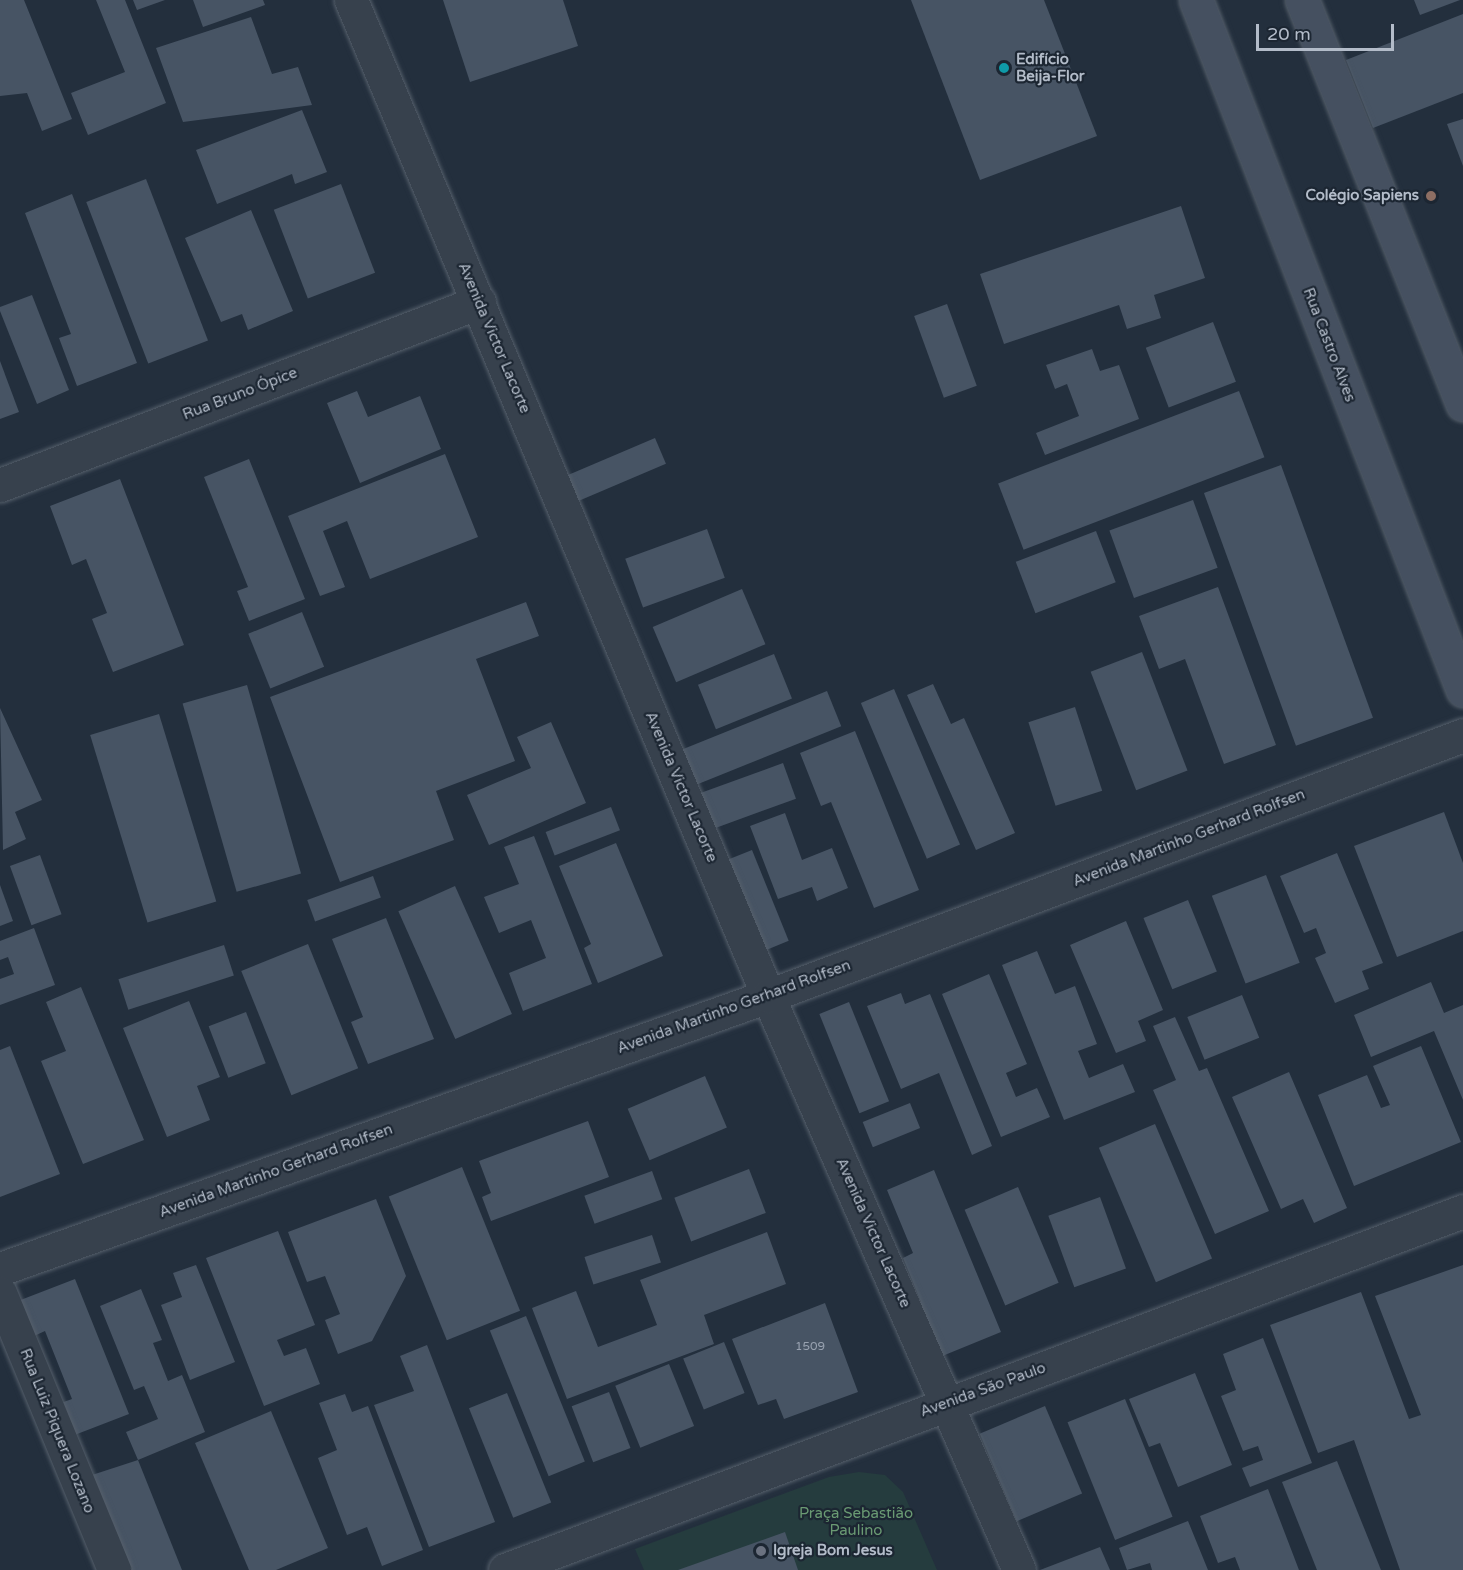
<!DOCTYPE html>
<meta charset="utf-8">
<style>
body{margin:0}
#map{position:relative;width:1463px;height:1570px;overflow:hidden;background:#232f3d;font-family:"Varela Round",sans-serif}
div>[style]{position:absolute}
.green>*{inset:0;background:#253c3e}
.building>*{inset:0;background:#475464;transform-origin:0 0}
.roads{filter:drop-shadow(0 0 2px #555f6b) drop-shadow(0 0 2px #555f6b)}
.minor>*{height:33px;margin:-16.5px;padding:0 16.5px;transform-origin:16.5px;border-radius:16.5px;background:#37414d}
.secondary>*{height:33px;margin:-16.5px;padding:0 16.5px;transform-origin:16.5px;border-radius:16.5px;background:#455060}
.dots>*{width:16px;height:16px;translate:-50% -50%;box-sizing:border-box;border:3px solid #1c2632;border-radius:50%}
span{translate:-50% -50%;white-space:nowrap;text-align:center;line-height:1.15;-webkit-text-stroke:4.5px #1c2632;paint-order:stroke}
.number-label{font-size:12px;color:#98a2b0}
.number-label span{-webkit-text-stroke-width:0}
.poi-label{font-size:15px;color:#b3bcc9;font-weight:700}
.left{translate:0 -50%;text-align:left}
.right{translate:-100% -50%;text-align:right}
.street-label{font-size:15px;color:#b3bcc9}
.park-label{font-size:15px;color:#6a9a73}
.scale{position:absolute;left:1256px;top:24px;width:138px;height:27px;box-sizing:border-box;border:3px solid #b3bcc9;border-top:0;padding-left:8px;font-size:18px;line-height:21px;white-space:nowrap;color:#b3bcc9;-webkit-text-stroke:4px #1c2632;paint-order:stroke}
</style>
<div id="map">
<div class="green">
<i style="clip-path:polygon(859px 1472px,885px 1475px,903px 1492px,937px 1570px,644px 1570px,635px 1549px,829px 1477px)"></i>
</div>
<div class="building">
<i style="clip-path:polygon(0 0,24px 0,72px 119px,42px 131px,27px 93px,0 96px)"></i>
<i style="clip-path:polygon(96px 0,125px 0,166px 103px,88px 135px,71px 93px,125px 72px)"></i>
<i style="clip-path:polygon(133px 0,165px 0,137px 10px)"></i>
<i style="clip-path:polygon(193px 0,263px 0,265px 5px,203px 27px)"></i>
<i style="clip-path:polygon(443px 0,563px 0,578px 46px,470px 82px)"></i>
<i style="clip-path:polygon(911px 0,1044px 0,1097px 136px,980px 180px)"></i>
<i style="clip-path:polygon(1414px 0,1460px 0,1420px 15px)"></i>
<i style="clip-path:polygon(1463px 14px,1463px 93px,1373px 128px,1346px 60px)"></i>
<i style="clip-path:polygon(251px 17px,272px 74px,298px 67px,312px 105px,183px 122px,156px 48px)"></i>
<i style="clip-path:polygon(302px 110px,327px 172px,295px 184px,292px 174px,217px 204px,196px 150px)"></i>
<i style="clip-path:polygon(1463px 119px,1463px 166px,1447px 124px)"></i>
<i style="left:146px;top:179px;width:173px;height:64px;rotate:69deg"></i>
<i style="left:341px;top:184px;width:95px;height:72px;rotate:69deg"></i>
<i style="clip-path:polygon(72px 194px,137px 363px,77px 386px,59px 338px,71px 334px,25px 213px)"></i>
<i style="clip-path:polygon(1181px 206px,1205px 278px,1154px 295px,1161px 318px,1127px 329px,1119px 305px,1004px 344px,980px 274px)"></i>
<i style="clip-path:polygon(251px 210px,293px 311px,248px 330px,242px 314px,221px 322px,185px 238px)"></i>
<i style="clip-path:polygon(32px 295px,69px 390px,37px 404px,0 311px,0 307px)"></i>
<i style="left:947px;top:304px;width:87px;height:35px;rotate:70deg"></i>
<i style="left:1213px;top:322px;width:64px;height:72px;rotate:69deg"></i>
<i style="clip-path:polygon(1092px 349px,1100px 371px,1119px 365px,1139px 419px,1045px 455px,1036px 433px,1079px 416px,1067px 384px,1055px 389px,1046px 365px)"></i>
<i style="clip-path:polygon(0 361px,19px 412px,0 419px)"></i>
<i style="clip-path:polygon(357px 391px,368px 417px,420px 396px,441px 449px,360px 483px,327px 403px)"></i>
<i style="left:1239px;top:391px;width:71px;height:258px;rotate:69deg"></i>
<i style="left:655px;top:438px;width:28px;height:104px;rotate:67deg"></i>
<i style="clip-path:polygon(445px 454px,478px 537px,370px 579px,347px 521px,323px 531px,345px 587px,320px 596px,288px 516px)"></i>
<i style="clip-path:polygon(249px 459px,305px 599px,249px 621px,237px 591px,248px 587px,204px 477px)"></i>
<i style="left:1281px;top:465px;width:269px;height:82px;rotate:70deg"></i>
<i style="clip-path:polygon(120px 479px,184px 645px,113px 672px,92px 619px,107px 613px,86px 559px,72px 565px,50px 506px)"></i>
<i style="left:1193px;top:500px;width:72px;height:89px;rotate:70deg"></i>
<i style="left:707px;top:529px;width:52px;height:87px;rotate:70deg"></i>
<i style="left:1096px;top:531px;width:55px;height:86px;rotate:69deg"></i>
<i style="clip-path:polygon(1218px 587px,1276px 745px,1224px 764px,1185px 659px,1159px 669px,1139px 616px)"></i>
<i style="left:742px;top:589px;width:60px;height:97px;rotate:67deg"></i>
<i style="clip-path:polygon(526px 602px,539px 636px,476px 659px,515px 761px,436px 791px,454px 840px,340px 882px,270px 697px)"></i>
<i style="left:302px;top:612px;width:59px;height:58px;rotate:68deg"></i>
<i style="left:1142px;top:652px;width:127px;height:55px;rotate:69deg"></i>
<i style="left:774px;top:654px;width:48px;height:82px;rotate:68deg"></i>
<i style="clip-path:polygon(933px 684px,951px 724px,964px 718px,1015px 833px,976px 850px,907px 695px)"></i>
<i style="left:247px;top:685px;width:196px;height:67px;rotate:74deg"></i>
<i style="left:894px;top:689px;width:169px;height:36px;rotate:67deg"></i>
<i style="left:827px;top:691px;width:38px;height:165px;rotate:68deg"></i>
<i style="left:1075px;top:707px;width:88px;height:49px;rotate:72deg"></i>
<i style="clip-path:polygon(0 708px,42px 800px,15px 812px,26px 839px,3px 850px)"></i>
<i style="left:159px;top:714px;width:196px;height:72px;rotate:73deg"></i>
<i style="clip-path:polygon(551px 722px,586px 803px,489px 845px,467px 795px,531px 768px,517px 737px)"></i>
<i style="clip-path:polygon(855px 731px,919px 890px,874px 908px,831px 802px,821px 806px,800px 753px)"></i>
<i style="left:783px;top:763px;width:38px;height:90px;rotate:70deg"></i>
<i style="left:611px;top:807px;width:25px;height:70px;rotate:69deg"></i>
<i style="clip-path:polygon(1444px 812px,1463px 863px,1463px 931px,1397px 957px,1354px 846px)"></i>
<i style="clip-path:polygon(785px 813px,802px 860px,832px 848px,848px 888px,817px 901px,812px 887px,778px 899px,750px 826px)"></i>
<i style="clip-path:polygon(534px 836px,592px 984px,523px 1011px,509px 973px,546px 958px,531px 920px,499px 933px,484px 897px,519px 884px,504px 847px)"></i>
<i style="clip-path:polygon(616px 843px,663px 956px,598px 983px,584px 948px,591px 944px,559px 866px)"></i>
<i style="left:752px;top:850px;width:98px;height:31px;rotate:68deg"></i>
<i style="clip-path:polygon(1337px 853px,1383px 963px,1362px 971px,1369px 989px,1335px 1003px,1315px 958px,1326px 953px,1316px 928px,1304px 933px,1280px 876px)"></i>
<i style="left:40px;top:855px;width:63px;height:32px;rotate:70deg"></i>
<i style="left:1266px;top:875px;width:94px;height:58px;rotate:69deg"></i>
<i style="left:373px;top:876px;width:23px;height:70px;rotate:70deg"></i>
<i style="clip-path:polygon(0 885px,13px 921px,0 926px)"></i>
<i style="left:455px;top:886px;width:140px;height:62px;rotate:66deg"></i>
<i style="left:1188px;top:900px;width:77px;height:48px;rotate:68deg"></i>
<i style="clip-path:polygon(386px 918px,434px 1039px,368px 1064px,351px 1022px,363px 1017px,332px 939px)"></i>
<i style="clip-path:polygon(1126px 921px,1163px 1010px,1138px 1021px,1146px 1041px,1116px 1053px,1070px 945px)"></i>
<i style="clip-path:polygon(34px 928px,55px 985px,0 1005px,0 979px,14px 974px,8px 957px,0 960px,0 941px)"></i>
<i style="left:308px;top:944px;width:134px;height:72px;rotate:68deg"></i>
<i style="left:224px;top:945px;width:32px;height:111px;rotate:72deg"></i>
<i style="clip-path:polygon(1037px 951px,1055px 994px,1075px 986px,1097px 1044px,1078px 1051px,1089px 1078px,1123px 1064px,1135px 1092px,1064px 1120px,1002px 965px)"></i>
<i style="clip-path:polygon(989px 974px,1027px 1064px,1006px 1073px,1016px 1097px,1037px 1088px,1050px 1117px,1001px 1137px,942px 994px)"></i>
<i style="clip-path:polygon(1431px 982px,1444px 1013px,1463px 1005px,1463px 1100px,1434px 1031px,1371px 1057px,1354px 1015px)"></i>
<i style="clip-path:polygon(81px 987px,144px 1140px,83px 1164px,41px 1061px,66px 1051px,46px 1002px)"></i>
<i style="clip-path:polygon(901px 993px,905px 1004px,930px 994px,992px 1146px,972px 1155px,939px 1073px,901px 1089px,867px 1006px)"></i>
<i style="left:1242px;top:995px;width:46px;height:59px;rotate:68deg"></i>
<i style="clip-path:polygon(189px 1001px,220px 1077px,197px 1086px,210px 1120px,167px 1137px,123px 1028px)"></i>
<i style="left:849px;top:1002px;width:107px;height:32px;rotate:68deg"></i>
<i style="left:246px;top:1012px;width:55px;height:40px;rotate:69deg"></i>
<i style="clip-path:polygon(1175px 1017px,1199px 1071px,1207px 1068px,1269px 1211px,1215px 1234px,1153px 1090px,1176px 1080px,1153px 1026px)"></i>
<i style="clip-path:polygon(10px 1046px,60px 1174px,0 1197px,0 1050px)"></i>
<i style="clip-path:polygon(1421px 1046px,1461px 1142px,1354px 1186px,1318px 1095px,1367px 1075px,1381px 1108px,1390px 1105px,1373px 1066px)"></i>
<i style="clip-path:polygon(1289px 1072px,1347px 1208px,1314px 1223px,1303px 1199px,1281px 1209px,1232px 1097px)"></i>
<i style="left:705px;top:1076px;width:56px;height:84px;rotate:67deg"></i>
<i style="left:910px;top:1103px;width:27px;height:51px;rotate:68deg"></i>
<i style="clip-path:polygon(588px 1121px,609px 1177px,491px 1221px,482px 1197px,491px 1193px,479px 1161px)"></i>
<i style="left:1155px;top:1124px;width:146px;height:61px;rotate:67deg"></i>
<i style="left:462px;top:1167px;width:155px;height:79px;rotate:68deg"></i>
<i style="left:749px;top:1169px;width:47px;height:80px;rotate:69deg"></i>
<i style="clip-path:polygon(934px 1170px,1001px 1332px,935px 1359px,913px 1305px,921px 1302px,903px 1258px,913px 1253px,887px 1190px)"></i>
<i style="left:652px;top:1171px;width:30px;height:72px;rotate:70deg"></i>
<i style="left:1018px;top:1187px;width:104px;height:58px;rotate:67deg"></i>
<i style="left:1100px;top:1197px;width:76px;height:55px;rotate:70deg"></i>
<i style="clip-path:polygon(376px 1199px,406px 1276px,372px 1341px,338px 1354px,325px 1320px,340px 1314px,325px 1276px,307px 1282px,288px 1232px)"></i>
<i style="clip-path:polygon(278px 1231px,315px 1325px,277px 1340px,284px 1356px,306px 1348px,320px 1384px,264px 1406px,206px 1258px)"></i>
<i style="clip-path:polygon(767px 1232px,786px 1284px,704px 1315px,714px 1344px,567px 1399px,532px 1308px,576px 1291px,598px 1347px,657px 1325px,640px 1280px)"></i>
<i style="left:652px;top:1235px;width:29px;height:71px;rotate:72deg"></i>
<i style="clip-path:polygon(196px 1265px,235px 1362px,190px 1380px,161px 1305px,182px 1297px,173px 1273px)"></i>
<i style="clip-path:polygon(1463px 1265px,1463px 1570px,1400px 1570px,1354px 1440px,1318px 1453px,1270px 1325px,1361px 1292px,1409px 1419px,1421px 1415px,1375px 1296px)"></i>
<i style="clip-path:polygon(75px 1279px,129px 1414px,72px 1436px,58px 1404px,72px 1399px,45px 1331px,32px 1337px,18px 1301px)"></i>
<i style="clip-path:polygon(141px 1289px,162px 1340px,153px 1343px,168px 1381px,182px 1375px,205px 1432px,138px 1460px,126px 1432px,158px 1419px,144px 1386px,134px 1390px,100px 1306px)"></i>
<i style="clip-path:polygon(825px 1303px,858px 1392px,784px 1419px,776px 1399px,758px 1405px,732px 1339px)"></i>
<i style="left:526px;top:1316px;width:157px;height:39px;rotate:68deg"></i>
<i style="clip-path:polygon(1263px 1338px,1312px 1463px,1250px 1487px,1242px 1468px,1263px 1460px,1258px 1446px,1243px 1451px,1221px 1396px,1236px 1390px,1223px 1354px)"></i>
<i style="left:724px;top:1342px;width:55px;height:44px;rotate:68deg"></i>
<i style="clip-path:polygon(427px 1345px,495px 1522px,429px 1547px,374px 1405px,414px 1391px,400px 1356px)"></i>
<i style="left:669px;top:1364px;width:67px;height:58px;rotate:68deg"></i>
<i style="clip-path:polygon(1195px 1373px,1232px 1465px,1178px 1487px,1160px 1443px,1149px 1447px,1129px 1399px)"></i>
<i style="left:609px;top:1392px;width:60px;height:40px;rotate:69deg"></i>
<i style="left:507px;top:1393px;width:118px;height:41px;rotate:68deg"></i>
<i style="clip-path:polygon(345px 1394px,352px 1412px,368px 1406px,423px 1550px,382px 1566px,367px 1527px,347px 1535px,318px 1458px,337px 1450px,319px 1403px)"></i>
<i style="left:1125px;top:1399px;width:127px;height:62px;rotate:68deg"></i>
<i style="left:1045px;top:1406px;width:95px;height:71px;rotate:67deg"></i>
<i style="clip-path:polygon(271px 1411px,328px 1548px,276px 1570px,249px 1570px,195px 1443px)"></i>
<i style="clip-path:polygon(138px 1460px,182px 1570px,130px 1570px,92px 1475px)"></i>
<i style="clip-path:polygon(1337px 1461px,1381px 1570px,1317px 1570px,1282px 1482px)"></i>
<i style="clip-path:polygon(1268px 1489px,1299px 1570px,1240px 1570px,1235px 1557px,1218px 1563px,1200px 1516px)"></i>
<i style="clip-path:polygon(1188px 1521px,1208px 1570px,1152px 1570px,1150px 1563px,1127px 1570px,1119px 1548px)"></i>
<i style="clip-path:polygon(785px 1532px,798px 1570px,678px 1570px)"></i>
<i style="clip-path:polygon(1100px 1547px,1110px 1570px,1040px 1570px)"></i>
</div>
<div class="roads">
<div class="minor">
<i style="left:351px;top:0;width:1080px;rotate:67.28deg"></i>
<i style="left:768px;top:996px;width:626px;rotate:66.38deg"></i>
<i style="left:0;top:485px;width:513px;rotate:-20.91deg"></i>
<i style="left:0;top:1269px;width:815px;rotate:-19.57deg"></i>
<i style="left:768px;top:996px;width:742px;rotate:-20.58deg"></i>
<i style="left:0;top:1293px;width:300px;rotate:67.6deg"></i>
<i style="left:505px;top:1570px;width:1023px;rotate:-20.54deg"></i>
</div>
<div class="secondary">
<i style="left:1196px;top:0;width:740px;rotate:68.85deg"></i>
<i style="left:1302px;top:0;width:435px;rotate:68.3deg"></i>
</div>
</div>
<div class="dots">
<i style="left:1004px;top:68px;background:#0f9aa8"></i>
<i style="left:1431px;top:196px;background:#8d6e63"></i>
<i style="left:761px;top:1551px;background:#6b7280"></i>
</div>
<div class="number-label">
<span style="left:810px;top:1347px">1509</span>
</div>
<div class="poi-label">
<span class="left" style="left:1016px;top:68px">Edifício<br>Beija-Flor</span>
<span class="right" style="left:1419px;top:196px">Colégio Sapiens</span>
<span class="left" style="left:773px;top:1551px">Igreja Bom Jesus</span>
</div>
<div class="street-label">
<span style="left:494px;top:338px;rotate:67deg">Avenida Victor Lacorte</span>
<span style="left:1329px;top:345px;rotate:69deg">Rua Castro Alves</span>
<span style="left:240px;top:394px;rotate:-21deg">Rua Bruno Ópice</span>
<span style="left:681px;top:787px;rotate:67deg">Avenida Victor Lacorte</span>
<span style="left:1189px;top:838px;rotate:-21deg">Avenida Martinho Gerhard Rolfsen</span>
<span style="left:734px;top:1007px;rotate:-20deg">Avenida Martinho Gerhard Rolfsen</span>
<span style="left:276px;top:1171px;rotate:-20deg">Avenida Martinho Gerhard Rolfsen</span>
<span style="left:873px;top:1233px;rotate:66deg">Avenida Victor Lacorte</span>
<span style="left:983px;top:1390px;rotate:-20deg">Avenida São Paulo</span>
<span style="left:57px;top:1431px;rotate:68deg">Rua Luiz Piquera Lozano</span>
</div>
<div class="park-label">
<span style="left:856px;top:1522px">Praça Sebastião<br>Paulino</span>
</div>
<div class="scale">20 m</div>
</div>
